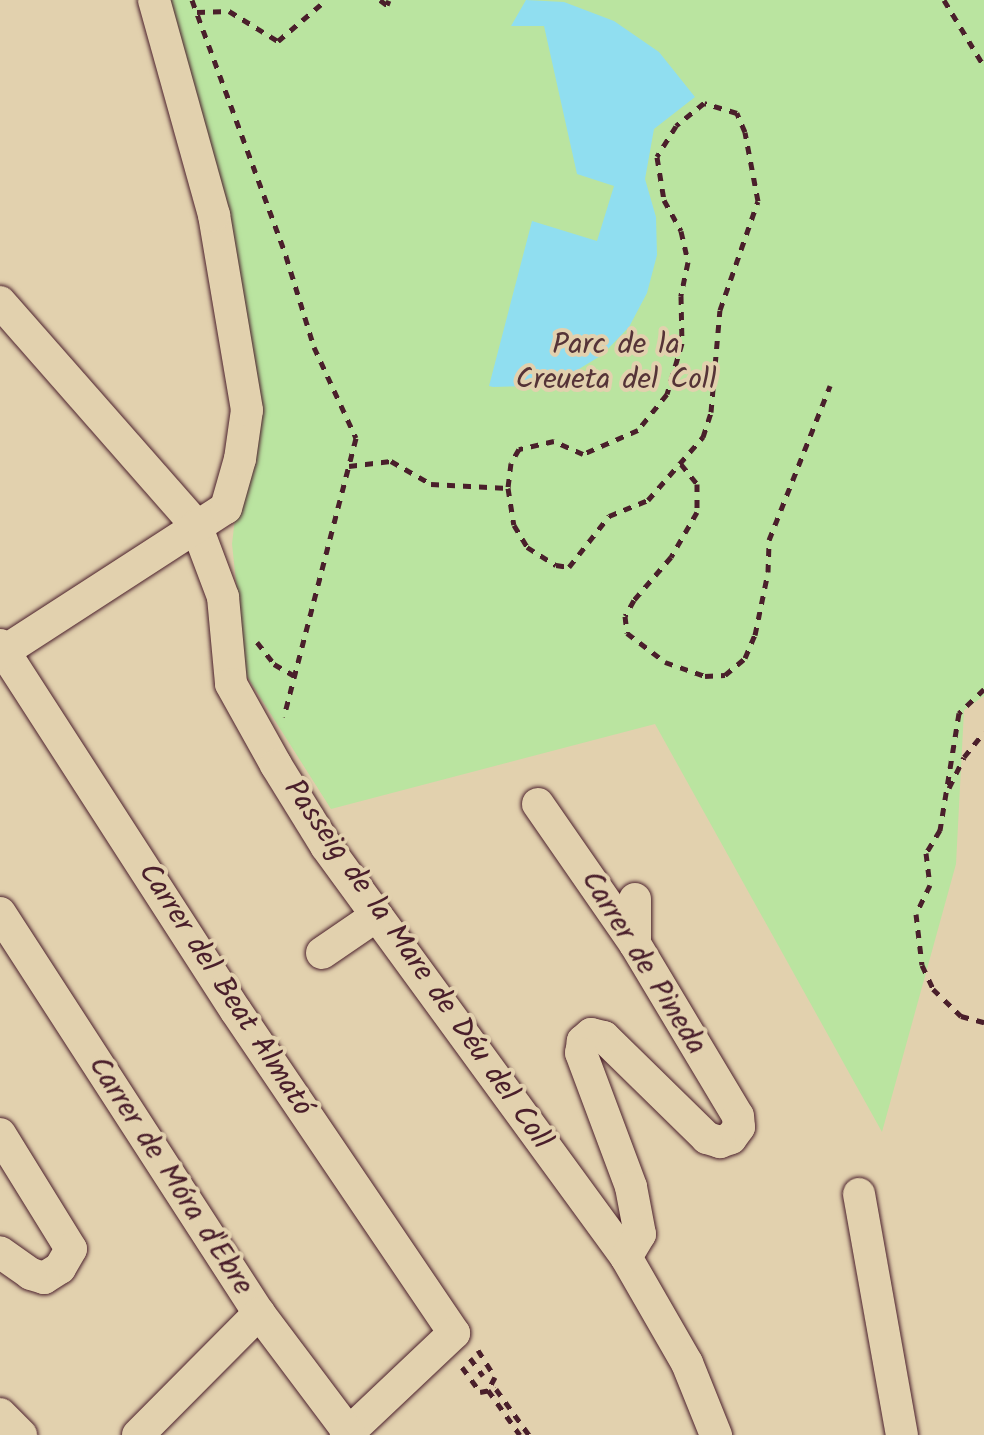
<!DOCTYPE html>
<meta charset="utf-8">
<style>
body{margin:0}
#map{position:relative;width:984px;height:1435px;overflow:hidden;background:#e2d1ae;font-family:Kalam,sans-serif}
div>[style]{position:absolute}
.green>*{inset:0;background:#bae4a0}
.water>*{inset:0;background:#90def0}
.path>*{height:5px;margin-top:-2.5px;transform-origin:0;background:repeating-linear-gradient(90deg,#4a1f2b 0 8px,transparent 0 16px)}
.roads{filter:drop-shadow(0 0 2px #4a1f2b) drop-shadow(0 0 2px #4a1f2b)}
.minor>*{height:32px;margin:-16px;padding:0 16px;transform-origin:16px;border-radius:16px;background:#e2d1ae}
span{translate:-50% -50%;white-space:nowrap;text-align:center;line-height:1.15;-webkit-text-stroke:8px #e2d1ae;paint-order:stroke}
.park-label{font-size:30px;color:#553337}
.street-label{font-size:30px;color:#4a1f2b}
</style>
<div id="map">
<div class="green">
<i style="clip-path:polygon(159px 0,984px 0,984px 696px,964px 710px,956px 864px,882px 1132px,655px 724px,331px 809px,246px 675px,232px 544px,237px 501px,258px 429px)"></i>
</div>
<div class="water">
<i style="clip-path:polygon(526px 0,564px 2px,614px 21px,659px 52px,695px 97px,654px 129px,645px 179px,656px 217px,657px 255px,647px 293px,629px 327px,602px 355px,569px 375px,532px 386px,493px 387px,489px 386px,532px 221px,597px 241px,614px 186px,577px 174px,544px 26px,511px 26px)"></i>
</div>
<div class="path">
<i style="left:192px;top:0;width:273px;rotate:69.8deg"></i>
<i style="left:286px;top:256px;width:95px;rotate:72.9deg"></i>
<i style="left:314px;top:347px;width:100px;rotate:65.2deg"></i>
<i style="left:356px;top:438px;width:288px;rotate:104.5deg"></i>
<i style="left:380px;top:0;width:9px;rotate:36deg"></i>
<i style="left:387px;top:5px;width:5px;rotate:-68deg"></i>
<i style="left:944px;top:0;width:77px;rotate:58.8deg"></i>
<i style="left:197px;top:12px;width:32px;rotate:-2deg"></i>
<i style="left:229px;top:11px;width:57px;rotate:31.5deg"></i>
<i style="left:278px;top:41px;width:63px;rotate:-40.5deg"></i>
<i style="left:681px;top:464px;width:26px;rotate:51deg"></i>
<i style="left:697px;top:484px;width:28px;rotate:90deg"></i>
<i style="left:697px;top:512px;width:52px;rotate:120deg"></i>
<i style="left:671px;top:557px;width:57px;rotate:130.7deg"></i>
<i style="left:634px;top:600px;width:18px;rotate:119deg"></i>
<i style="left:625px;top:616px;width:17px;rotate:83deg"></i>
<i style="left:627px;top:633px;width:48px;rotate:37.3deg"></i>
<i style="left:665px;top:662px;width:42px;rotate:19.3deg"></i>
<i style="left:705px;top:676px;width:20px;rotate:-3deg"></i>
<i style="left:725px;top:675px;width:26px;rotate:-40deg"></i>
<i style="left:745px;top:658px;width:25px;rotate:-67deg"></i>
<i style="left:755px;top:635px;width:64px;rotate:-78.3deg"></i>
<i style="left:768px;top:572px;width:32px;rotate:-88deg"></i>
<i style="left:769px;top:540px;width:166px;rotate:-68.4deg"></i>
<i style="left:349px;top:466px;width:42px;rotate:-6.8deg"></i>
<i style="left:391px;top:461px;width:46px;rotate:29.9deg"></i>
<i style="left:431px;top:484px;width:77px;rotate:3deg"></i>
<i style="left:508px;top:488px;width:37px;rotate:81deg"></i>
<i style="left:514px;top:525px;width:26px;rotate:59deg"></i>
<i style="left:527px;top:547px;width:34px;rotate:32deg"></i>
<i style="left:556px;top:565px;width:13px;rotate:9deg"></i>
<i style="left:569px;top:567px;width:65px;rotate:-51.9deg"></i>
<i style="left:609px;top:516px;width:42px;rotate:-22.3deg"></i>
<i style="left:648px;top:500px;width:84px;rotate:-48.9deg"></i>
<i style="left:703px;top:437px;width:26px;rotate:-72deg"></i>
<i style="left:711px;top:412px;width:102px;rotate:-85deg"></i>
<i style="left:720px;top:310px;width:115px;rotate:-70.8deg"></i>
<i style="left:758px;top:201px;width:70px;rotate:-100.7deg"></i>
<i style="left:745px;top:132px;width:21px;rotate:-113deg"></i>
<i style="left:737px;top:113px;width:34px;rotate:-163deg"></i>
<i style="left:704px;top:103px;width:36px;rotate:141deg"></i>
<i style="left:676px;top:126px;width:36px;rotate:122deg"></i>
<i style="left:657px;top:157px;width:44px;rotate:80.8deg"></i>
<i style="left:664px;top:200px;width:35px;rotate:61deg"></i>
<i style="left:681px;top:231px;width:32px;rotate:77deg"></i>
<i style="left:688px;top:262px;width:35px;rotate:102deg"></i>
<i style="left:681px;top:296px;width:47px;rotate:88.8deg"></i>
<i style="left:682px;top:343px;width:53px;rotate:106.4deg"></i>
<i style="left:667px;top:394px;width:46px;rotate:128.9deg"></i>
<i style="left:638px;top:430px;width:60px;rotate:156.4deg"></i>
<i style="left:583px;top:454px;width:32px;rotate:-156deg"></i>
<i style="left:554px;top:441px;width:36px;rotate:167deg"></i>
<i style="left:519px;top:449px;width:16px;rotate:120deg"></i>
<i style="left:511px;top:463px;width:25px;rotate:97deg"></i>
<i style="left:257px;top:642px;width:28px;rotate:52deg"></i>
<i style="left:274px;top:664px;width:22px;rotate:30deg"></i>
<i style="left:984px;top:689px;width:35px;rotate:136deg"></i>
<i style="left:959px;top:713px;width:119px;rotate:99.2deg"></i>
<i style="left:940px;top:830px;width:27px;rotate:121deg"></i>
<i style="left:926px;top:853px;width:32px;rotate:83deg"></i>
<i style="left:930px;top:885px;width:32px;rotate:116deg"></i>
<i style="left:916px;top:914px;width:51px;rotate:83.3deg"></i>
<i style="left:922px;top:965px;width:26px;rotate:65deg"></i>
<i style="left:933px;top:989px;width:39px;rotate:44deg"></i>
<i style="left:961px;top:1016px;width:24px;rotate:15deg"></i>
<i style="left:949px;top:788px;width:34px;rotate:-64deg"></i>
<i style="left:964px;top:757px;width:32px;rotate:-51deg"></i>
<i style="left:478px;top:1350px;width:32px;rotate:58deg"></i>
<i style="left:495px;top:1377px;width:15px;rotate:118deg"></i>
<i style="left:470px;top:1358px;width:22px;rotate:54deg"></i>
<i style="left:462px;top:1367px;width:31px;rotate:54deg"></i>
<i style="left:480px;top:1392px;width:16px;rotate:-11deg"></i>
<i style="left:496px;top:1389px;width:57px;rotate:54.3deg"></i>
<i style="left:488px;top:1390px;width:55px;rotate:54.6deg"></i>
</div>
<div class="roads">
<div class="minor">
<i style="left:0;top:302px;width:297px;rotate:48.7deg"></i>
<i style="left:196px;top:525px;width:77px;rotate:69.4deg"></i>
<i style="left:223px;top:597px;width:87px;rotate:84.7deg"></i>
<i style="left:231px;top:684px;width:93px;rotate:60.9deg"></i>
<i style="left:276px;top:765px;width:95px;rotate:58.3deg"></i>
<i style="left:326px;top:846px;width:509px;rotate:53.87deg"></i>
<i style="left:626px;top:1257px;width:122px;rotate:60.1deg"></i>
<i style="left:687px;top:1363px;width:78px;rotate:68.1deg"></i>
<i style="left:0;top:645px;width:435px;rotate:57.2deg"></i>
<i style="left:236px;top:1011px;width:389px;rotate:55.9deg"></i>
<i style="left:454px;top:1333px;width:149px;rotate:136.6deg"></i>
<i style="left:0;top:654px;width:269px;rotate:-32.9deg"></i>
<i style="left:226px;top:508px;width:51px;rotate:-74.1deg"></i>
<i style="left:240px;top:459px;width:49px;rotate:-81.9deg"></i>
<i style="left:247px;top:410px;width:198px;rotate:-99.6deg"></i>
<i style="left:214px;top:215px;width:223px;rotate:-105.6deg"></i>
<i style="left:538px;top:804px;width:170px;rotate:55.3deg"></i>
<i style="left:635px;top:944px;width:200px;rotate:59.1deg"></i>
<i style="left:738px;top:1116px;width:11px;rotate:85deg"></i>
<i style="left:739px;top:1127px;width:14px;rotate:126deg"></i>
<i style="left:731px;top:1138px;width:12px;rotate:160deg"></i>
<i style="left:720px;top:1142px;width:14px;rotate:-163deg"></i>
<i style="left:707px;top:1138px;width:144px;rotate:-135.6deg"></i>
<i style="left:604px;top:1037px;width:13px;rotate:-167deg"></i>
<i style="left:591px;top:1034px;width:11px;rotate:139deg"></i>
<i style="left:583px;top:1041px;width:12px;rotate:99deg"></i>
<i style="left:581px;top:1053px;width:143px;rotate:69.5deg"></i>
<i style="left:631px;top:1187px;width:48px;rotate:79.2deg"></i>
<i style="left:640px;top:1234px;width:27px;rotate:121deg"></i>
<i style="left:0;top:913px;width:477px;rotate:57.1deg"></i>
<i style="left:259px;top:1313px;width:150px;rotate:53.1deg"></i>
<i style="left:635px;top:944px;width:45px;rotate:-90deg"></i>
<i style="left:322px;top:953px;width:50px;rotate:-34.3deg"></i>
<i style="left:0;top:1134px;width:135px;rotate:58.3deg"></i>
<i style="left:71px;top:1249px;width:22px;rotate:120deg"></i>
<i style="left:60px;top:1268px;width:19px;rotate:148deg"></i>
<i style="left:44px;top:1278px;width:14px;rotate:-163deg"></i>
<i style="left:31px;top:1274px;width:38px;rotate:-145deg"></i>
<i style="left:859px;top:1194px;width:245px;rotate:79.9deg"></i>
<i style="left:0;top:1414px;width:30px;rotate:45deg"></i>
<i style="left:138px;top:1435px;width:172px;rotate:-45.2deg"></i>
</div>
</div>
<div class="park-label">
<span style="left:616px;top:362px">Parc de la<br>Creueta del Coll</span>
</div>
<div class="street-label">
<span style="left:643px;top:963px;rotate:58deg">Carrer de Pineda</span>
<span style="left:417px;top:965px;rotate:55deg">Passeig de la Mare de Déu del Coll</span>
<span style="left:225px;top:990px;rotate:57deg">Carrer del Beat Almató</span>
<span style="left:170px;top:1176px;rotate:57deg">Carrer de Móra d'Ebre</span>
</div>
</div>
